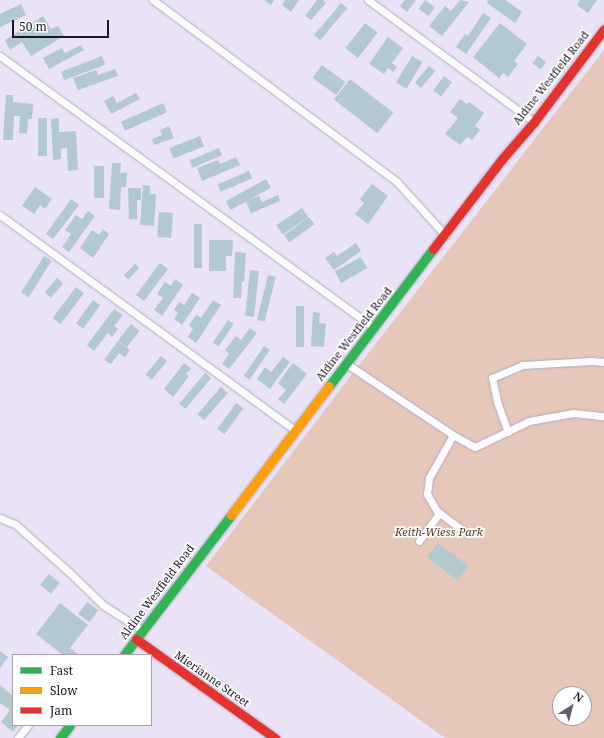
<!DOCTYPE html>
<style>
body{margin:0}
#map{position:relative;width:604px;height:738px;overflow:hidden;background:#eae2f7;font-family:"Noto Serif",serif}
div>[style]{position:absolute}
.green>*{inset:0;background:#e5c8b9}
.building>*{inset:0;background:#b2c9cf;transform-origin:0 0}
.roads{filter:drop-shadow(0 0 1px #b3abbe) drop-shadow(0 0 1px #b3abbe)}
.lane>*{height:7px;margin:-3.5px;padding:0 3.5px;transform-origin:3.5px;border-radius:3.5px;background:#fcfbfe}
.fast>*{height:9px;margin:-4.5px;padding:0 4.5px;transform-origin:4.5px;border-radius:4.5px;background:#30b455}
.slow>*{height:9px;margin:-4.5px;padding:0 4.5px;transform-origin:4.5px;border-radius:4.5px;background:#ff9f0a}
.jam>*{height:9px;margin:-4.5px;padding:0 4.5px;transform-origin:4.5px;border-radius:4.5px;background:#e5322d}
span{translate:-50% -50%;white-space:nowrap;text-align:center;line-height:1.15;-webkit-text-stroke:3.5px #fff;paint-order:stroke}
.street-label{font-size:11px;color:#1d1429}
.park-label{font-size:11px;color:#583a1d;font-style:italic}
.legend{position:absolute;left:12px;top:654px;width:140px;height:72px;box-sizing:border-box;background:#fff;border:1px solid #a5a1a9;margin:0;padding:5px 7px;list-style:none;font-size:12px;color:#1d1429}
.legend li{display:flex;align-items:center;gap:8px;height:20px}
.legend b{width:20px;border:1px solid #a5a1a9}
.north{position:absolute;left:552px;top:686px;width:40px;height:40px;box-sizing:border-box;background:#fff;border:1px solid #a5a1a9;border-radius:50%;rotate:36deg;font-size:11px;font-weight:700;line-height:16px;text-align:center;color:#1d1429}
.north::after{content:'';display:block;margin:auto;width:14px;height:18px;background:#655c71;clip-path:polygon(50% 0,100% 100%,50% 72%,0 100%)}
.scale{position:absolute;left:12px;top:20px;width:97px;height:18px;box-sizing:border-box;border:2px solid #1d1429;border-top:0;padding-left:5px;font-size:12px;line-height:14px;white-space:nowrap;color:#1d1429;-webkit-text-stroke:3px #fff;paint-order:stroke}
</style>
<div id="map">
<div class="green">
<i style="clip-path:polygon(evenodd,604px 50px,604px 738px,445px 738px,206px 566px,343px 386px,604px 50px,560px 694px,584px 694px,584px 718px,560px 718px,560px 694px)"></i>
</div>
<div class="building">
<i style="clip-path:polygon(264px 0,274px 0,271px 5px)"></i>
<i style="clip-path:polygon(285px 0,299px 0,291px 12px,282px 5px)"></i>
<i style="clip-path:polygon(317px 0,323px 0,326px 3px,311px 20px,305px 16px)"></i>
<i style="clip-path:polygon(405px 0,416px 0,407px 12px,400px 6px)"></i>
<i style="left:425px;top:0;width:12px;height:11px;rotate:35deg"></i>
<i style="clip-path:polygon(460px 0,469px 2px,442px 36px,429px 26px,445px 6px,451px 11px)"></i>
<i style="clip-path:polygon(488px 0,505px 0,522px 12px,515px 23px,487px 3px)"></i>
<i style="clip-path:polygon(580px 0,597px 0,588px 13px,577px 5px)"></i>
<i style="left:341px;top:3px;width:8px;height:42px;rotate:40deg"></i>
<i style="clip-path:polygon(21px 4px,26px 15px,0 27px,0 14px)"></i>
<i style="clip-path:polygon(483px 13px,491px 18px,466px 54px,456px 47px,465px 34px,468px 36px)"></i>
<i style="clip-path:polygon(43px 16px,51px 29px,58px 26px,64px 36px,31px 56px,22px 42px,10px 50px,5px 40px)"></i>
<i style="left:365px;top:23px;width:16px;height:32px;rotate:38deg"></i>
<i style="clip-path:polygon(500px 23px,527px 44px,514px 61px,518px 64px,508px 77px,503px 73px,499px 78px,473px 57px)"></i>
<i style="clip-path:polygon(388px 37px,403px 48px,392px 63px,397px 67px,393px 72px,388px 68px,384px 74px,369px 64px)"></i>
<i style="clip-path:polygon(81px 45px,84px 50px,49px 69px,43px 58px,62px 48px,65px 53px)"></i>
<i style="left:102px;top:56px;width:9px;height:44px;rotate:69deg"></i>
<i style="left:412px;top:56px;width:12px;height:31px;rotate:31deg"></i>
<i style="left:538px;top:56px;width:10px;height:9px;rotate:37deg"></i>
<i style="left:322px;top:65px;width:29px;height:16px;rotate:36deg"></i>
<i style="left:429px;top:66px;width:8px;height:22px;rotate:40deg"></i>
<i style="clip-path:polygon(115px 69px,118px 76px,78px 90px,73px 78px,96px 70px,98px 75px)"></i>
<i style="left:444px;top:76px;width:10px;height:18px;rotate:37deg"></i>
<i style="left:350px;top:79px;width:55px;height:26px;rotate:38deg"></i>
<i style="clip-path:polygon(136px 93px,140px 99px,111px 114px,104px 101px,113px 96px,117px 103px)"></i>
<i style="clip-path:polygon(6px 95px,13px 95px,13px 102px,33px 104px,32px 119px,28px 119px,27px 134px,19px 133px,20px 116px,14px 116px,13px 140px,3px 140px)"></i>
<i style="clip-path:polygon(460px 99px,467px 104px,469px 102px,484px 113px,475px 126px,480px 130px,472px 140px,467px 137px,460px 145px,445px 134px,458px 118px,450px 112px)"></i>
<i style="left:163px;top:103px;width:10px;height:46px;rotate:66deg"></i>
<i style="left:38px;top:118px;width:9px;height:38px"></i>
<i style="clip-path:polygon(59px 118px,59px 132px,76px 131px,78px 170px,68px 171px,67px 148px,61px 149px,61px 159px,53px 160px,51px 119px)"></i>
<i style="clip-path:polygon(169px 126px,174px 138px,154px 145px,152px 139px,162px 135px,160px 130px)"></i>
<i style="left:200px;top:136px;width:11px;height:33px;rotate:68deg"></i>
<i style="left:219px;top:148px;width:8px;height:32px;rotate:67deg"></i>
<i style="clip-path:polygon(236px 157px,240px 165px,202px 181px,197px 168px,218px 160px,220px 164px)"></i>
<i style="clip-path:polygon(112px 163px,121px 163px,120px 173px,127px 173px,126px 187px,121px 187px,120px 210px,109px 209px)"></i>
<i style="left:94px;top:166px;width:10px;height:32px"></i>
<i style="left:249px;top:171px;width:8px;height:34px;rotate:67deg"></i>
<i style="left:266px;top:179px;width:10px;height:46px;rotate:61deg"></i>
<i style="clip-path:polygon(372px 184px,388px 196px,368px 224px,355px 214px,364px 203px,360px 199px)"></i>
<i style="clip-path:polygon(143px 185px,150px 186px,150px 194px,156px 194px,154px 226px,140px 225px)"></i>
<i style="clip-path:polygon(35px 187px,52px 199px,45px 209px,40px 205px,34px 214px,22px 206px)"></i>
<i style="clip-path:polygon(128px 188px,141px 188px,141px 200px,137px 200px,137px 219px,129px 219px)"></i>
<i style="clip-path:polygon(278px 195px,280px 201px,251px 213px,246px 201px,259px 196px,262px 202px)"></i>
<i style="clip-path:polygon(71px 199px,79px 205px,53px 239px,46px 234px)"></i>
<i style="left:302px;top:208px;width:11px;height:31px;rotate:56deg"></i>
<i style="clip-path:polygon(88px 211px,95px 216px,69px 252px,62px 247px,71px 234px,65px 230px,76px 215px,82px 219px)"></i>
<i style="left:159px;top:212px;width:14px;height:25px;rotate:4deg"></i>
<i style="left:309px;top:217px;width:9px;height:31px;rotate:54deg"></i>
<i style="left:194px;top:224px;width:8px;height:44px"></i>
<i style="clip-path:polygon(103px 229px,109px 234px,93px 258px,80px 248px,92px 230px,99px 235px)"></i>
<i style="clip-path:polygon(209px 240px,233px 240px,232px 256px,226px 256px,226px 271px,209px 271px)"></i>
<i style="clip-path:polygon(356px 243px,361px 251px,334px 270px,325px 258px,334px 252px,337px 256px)"></i>
<i style="clip-path:polygon(235px 252px,246px 253px,244px 282px,242px 282px,241px 298px,233px 298px)"></i>
<i style="left:44px;top:256px;width:9px;height:43px;rotate:32deg"></i>
<i style="left:361px;top:257px;width:13px;height:30px;rotate:61deg"></i>
<i style="left:160px;top:263px;width:10px;height:40px;rotate:37deg"></i>
<i style="left:135px;top:264px;width:6px;height:16px;rotate:45deg"></i>
<i style="left:250px;top:270px;width:9px;height:46px;rotate:6deg"></i>
<i style="left:268px;top:275px;width:8px;height:46px;rotate:14deg"></i>
<i style="left:57px;top:278px;width:8px;height:19px;rotate:40deg"></i>
<i style="clip-path:polygon(175px 279px,183px 285px,162px 316px,154px 310px,163px 298px,157px 294px,165px 282px,171px 286px)"></i>
<i style="left:76px;top:287px;width:10px;height:39px;rotate:37deg"></i>
<i style="clip-path:polygon(192px 293px,200px 298px,182px 325px,174px 319px,178px 313px,174px 310px,179px 302px,184px 305px)"></i>
<i style="left:93px;top:300px;width:9px;height:29px;rotate:36deg"></i>
<i style="clip-path:polygon(213px 300px,221px 305px,196px 343px,188px 337px,193px 329px,189px 325px,196px 315px,201px 318px)"></i>
<i style="left:296px;top:306px;width:8px;height:41px"></i>
<i style="clip-path:polygon(114px 309px,123px 315px,114px 326px,118px 329px,112px 337px,108px 333px,94px 351px,87px 345px)"></i>
<i style="clip-path:polygon(313px 312px,320px 313px,319px 323px,326px 324px,324px 347px,311px 346px)"></i>
<i style="left:228px;top:320px;width:7px;height:27px;rotate:34deg"></i>
<i style="left:131px;top:324px;width:11px;height:21px;rotate:38deg"></i>
<i style="clip-path:polygon(250px 328px,257px 333px,229px 369px,222px 364px,229px 354px,225px 350px,236px 336px,241px 340px)"></i>
<i style="clip-path:polygon(118px 341px,130px 350px,125px 357px,119px 353px,111px 364px,104px 360px)"></i>
<i style="left:264px;top:346px;width:7px;height:36px;rotate:34deg"></i>
<i style="left:161px;top:356px;width:8px;height:24px;rotate:40deg"></i>
<i style="clip-path:polygon(283px 357px,290px 362px,270px 389px,257px 379px,265px 367px,271px 372px)"></i>
<i style="clip-path:polygon(184px 363px,191px 368px,186px 374px,189px 376px,173px 397px,164px 389px)"></i>
<i style="clip-path:polygon(293px 363px,307px 374px,284px 404px,278px 399px,286px 390px,278px 383px)"></i>
<i style="left:205px;top:373px;width:8px;height:40px;rotate:40deg"></i>
<i style="left:221px;top:387px;width:9px;height:36px;rotate:41deg"></i>
<i style="left:236px;top:403px;width:9px;height:32px;rotate:36deg"></i>
<i style="left:438px;top:543px;width:38px;height:18px;rotate:37deg"></i>
<i style="left:49px;top:574px;width:14px;height:14px;rotate:39deg"></i>
<i style="left:87px;top:602px;width:14px;height:15px;rotate:36deg"></i>
<i style="clip-path:polygon(60px 603px,88px 625px,70px 648px,79px 655px,63px 655px,36px 634px)"></i>
<i style="clip-path:polygon(0 651px,8px 657px,0 668px)"></i>
<i style="clip-path:polygon(0 685px,13px 696px,13px 725px,18px 725px,13px 732px,1px 722px,10px 710px,0 703px)"></i>
</div>
<div class="roads">
<div class="lane">
<i style="left:153px;top:0;width:304px;rotate:36.7deg"></i>
<i style="left:397px;top:182px;width:72px;rotate:47.8deg"></i>
<i style="left:368px;top:0;width:206px;rotate:36.3deg"></i>
<i style="left:0;top:56px;width:462px;rotate:36deg"></i>
<i style="left:0;top:215px;width:365px;rotate:36.1deg"></i>
<i style="left:347px;top:364px;width:128px;rotate:33.8deg"></i>
<i style="left:453px;top:435px;width:25px;rotate:29deg"></i>
<i style="left:475px;top:447px;width:60px;rotate:-25.7deg"></i>
<i style="left:529px;top:421px;width:45px;rotate:-10.3deg"></i>
<i style="left:573px;top:413px;width:31px;rotate:6deg"></i>
<i style="left:508px;top:432px;width:33px;rotate:-110deg"></i>
<i style="left:497px;top:401px;width:24px;rotate:-102deg"></i>
<i style="left:492px;top:378px;width:33px;rotate:-23deg"></i>
<i style="left:522px;top:365px;width:70px;rotate:-3.3deg"></i>
<i style="left:592px;top:361px;width:12px;rotate:5deg"></i>
<i style="left:453px;top:435px;width:49px;rotate:119.2deg"></i>
<i style="left:429px;top:478px;width:16px;rotate:97deg"></i>
<i style="left:427px;top:494px;width:20px;rotate:60deg"></i>
<i style="left:437px;top:511px;width:39px;rotate:37deg"></i>
<i style="left:0;top:518px;width:16px;rotate:22deg"></i>
<i style="left:15px;top:524px;width:72px;rotate:41.6deg"></i>
<i style="left:69px;top:572px;width:47px;rotate:44.1deg"></i>
<i style="left:103px;top:605px;width:46px;rotate:32.7deg"></i>
<i style="left:419px;top:541px;width:34px;rotate:-54deg"></i>
<i style="left:18px;top:738px;width:16px;rotate:-52deg"></i>
</div>
<div class="fast">
<i style="left:329px;top:386px;width:172px;rotate:-52.8deg"></i>
<i style="left:124px;top:655px;width:176px;rotate:-52.6deg"></i>
<i style="left:60px;top:738px;width:16px;rotate:-52deg"></i>
</div>
<div class="slow">
<i style="left:231px;top:515px;width:162px;rotate:-52.8deg"></i>
</div>
<div class="jam">
<i style="left:433px;top:249px;width:113px;rotate:-52.5deg"></i>
<i style="left:502px;top:159px;width:49px;rotate:-49.1deg"></i>
<i style="left:534px;top:122px;width:116px;rotate:-53deg"></i>
<i style="left:136px;top:639px;width:171px;rotate:35.5deg"></i>
</div>
</div>
<div class="street-label">
<span style="left:551px;top:78px;rotate:-52deg">Aldine Westfield Road</span>
<span style="left:354px;top:334px;rotate:-52deg">Aldine Westfield Road</span>
<span style="left:157px;top:592px;rotate:-53deg">Aldine Westfield Road</span>
<span style="left:212px;top:679px;rotate:35deg">Mierianne Street</span>
</div>
<div class="park-label">
<span style="left:439px;top:532px">Keith-Wiess Park</span>
</div>
<ul class="legend">
<li><b style="height:5px;background:#30b455"></b>Fast</li>
<li><b style="height:5px;background:#ff9f0a"></b>Slow</li>
<li><b style="height:5px;background:#e5322d"></b>Jam</li>
</ul>
<div class="north">N</div>
<div class="scale">50 m</div>
</div>
